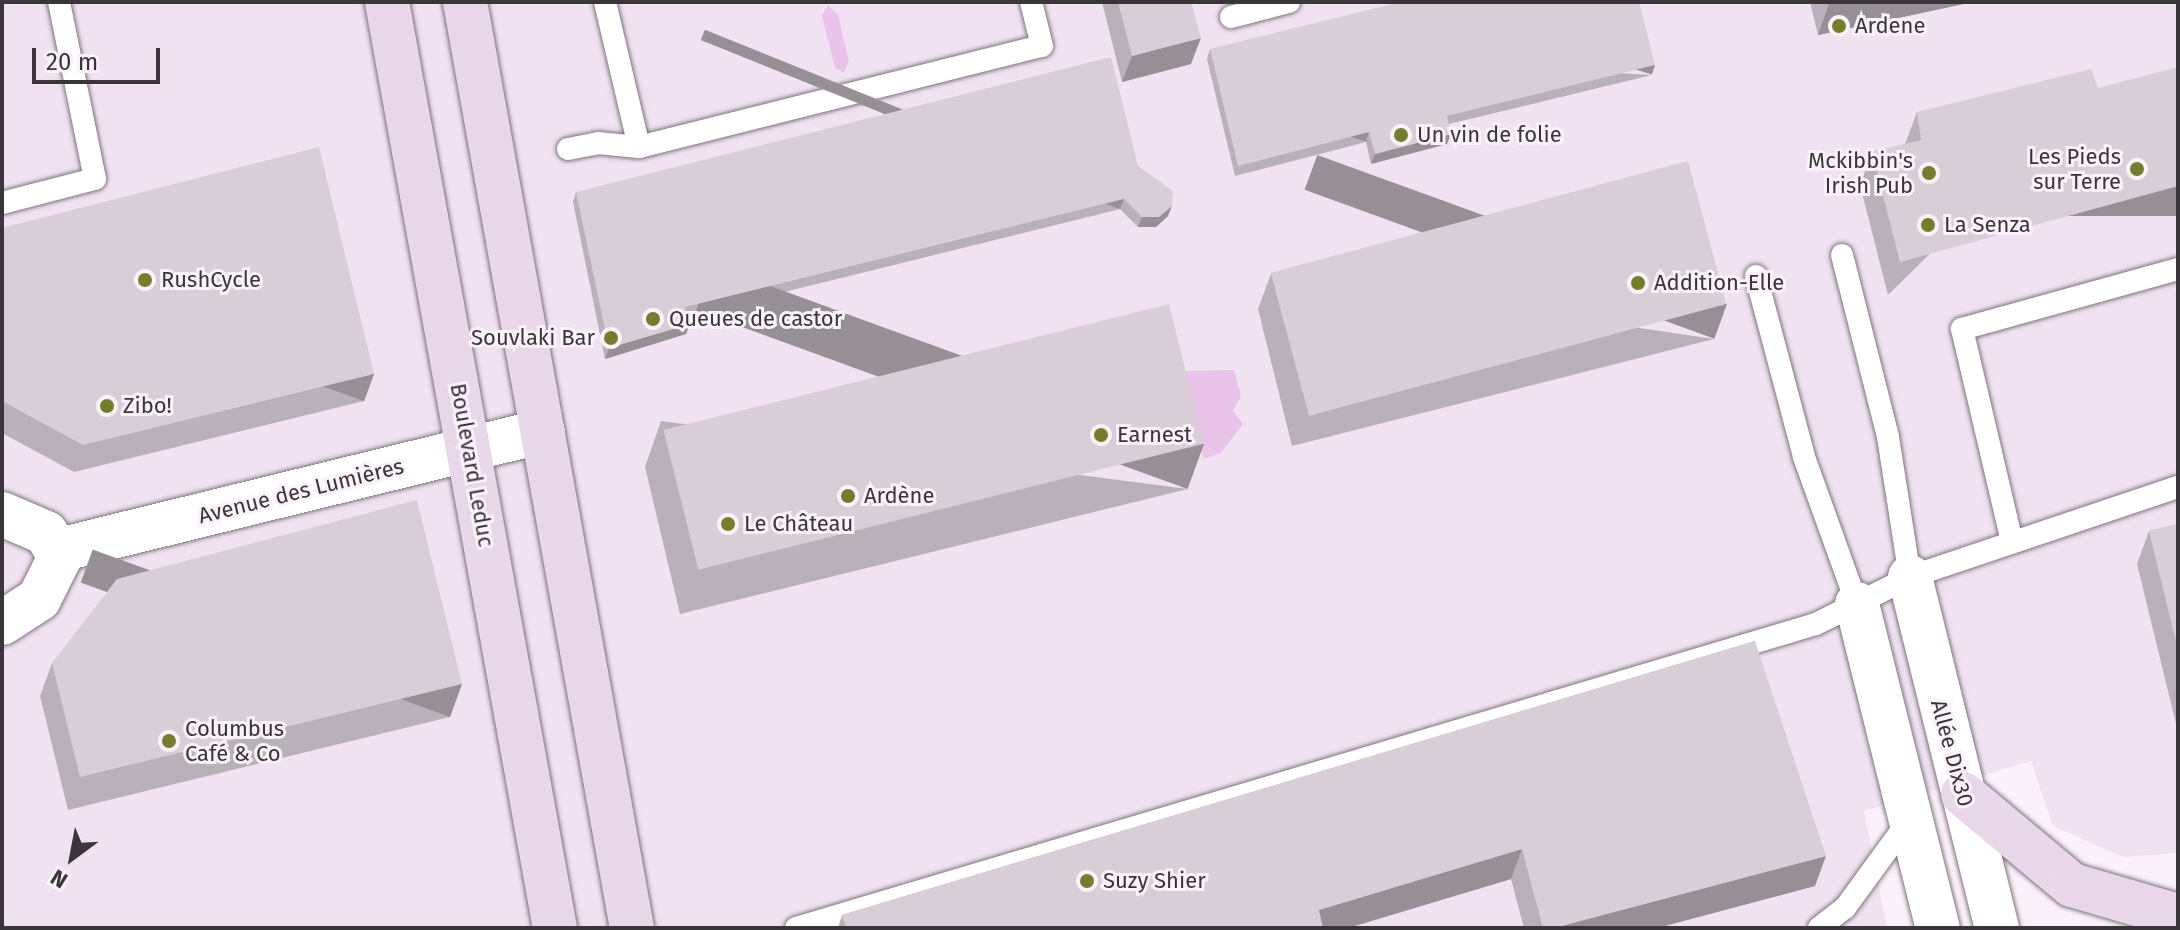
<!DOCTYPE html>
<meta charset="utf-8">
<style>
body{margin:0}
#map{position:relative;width:2180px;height:930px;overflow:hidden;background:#faf1fa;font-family:"Fira Sans",sans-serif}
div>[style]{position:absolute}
.built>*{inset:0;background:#f1e2f1}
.green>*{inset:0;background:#eac3ea}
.roads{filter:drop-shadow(0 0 2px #7d747c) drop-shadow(0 0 2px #7d747c)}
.lane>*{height:22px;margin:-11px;padding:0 11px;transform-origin:11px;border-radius:11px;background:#fff}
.street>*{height:44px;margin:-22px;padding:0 22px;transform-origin:22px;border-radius:22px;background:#fff}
.secondary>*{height:44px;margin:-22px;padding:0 22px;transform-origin:22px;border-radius:22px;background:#e8d7e8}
.wall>*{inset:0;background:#b9b1b9}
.shaded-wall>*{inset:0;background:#969096;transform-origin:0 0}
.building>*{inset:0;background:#d7ced7;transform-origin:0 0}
.dots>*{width:22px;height:22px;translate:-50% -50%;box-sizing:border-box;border:4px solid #faf1fa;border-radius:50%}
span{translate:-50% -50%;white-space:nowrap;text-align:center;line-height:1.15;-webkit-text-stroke:6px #faf1fa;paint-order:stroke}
.poi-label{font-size:22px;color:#393539}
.left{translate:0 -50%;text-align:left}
.right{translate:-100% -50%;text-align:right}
.street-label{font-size:22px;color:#393539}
.frame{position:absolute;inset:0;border:4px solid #393539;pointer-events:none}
.north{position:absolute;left:32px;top:818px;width:80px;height:80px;-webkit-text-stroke:6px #faf1fa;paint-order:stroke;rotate:212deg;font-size:22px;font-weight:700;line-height:32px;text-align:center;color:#393539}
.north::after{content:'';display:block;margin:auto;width:28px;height:36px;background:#393539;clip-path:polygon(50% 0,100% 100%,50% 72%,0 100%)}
.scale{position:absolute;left:32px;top:48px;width:128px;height:36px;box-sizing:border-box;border:4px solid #393539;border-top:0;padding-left:10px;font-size:24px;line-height:28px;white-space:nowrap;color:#393539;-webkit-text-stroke:6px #faf1fa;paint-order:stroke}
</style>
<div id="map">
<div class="built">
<i style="clip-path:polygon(2px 2px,2178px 2px,2178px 853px,2123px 857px,2053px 826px,2031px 761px,1864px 811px,1887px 928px,2px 928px)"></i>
</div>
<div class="green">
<i style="clip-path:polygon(828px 5px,838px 15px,849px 61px,844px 73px,835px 68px,822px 16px)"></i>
<i style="clip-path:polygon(1234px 370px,1241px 396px,1233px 411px,1243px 424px,1221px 453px,1204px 459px,1181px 371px)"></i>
</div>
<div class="roads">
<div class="lane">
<i style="left:605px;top:2px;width:149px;rotate:76.8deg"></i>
<i style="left:639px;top:147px;width:415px;rotate:-14.1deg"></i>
<i style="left:1042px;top:46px;width:45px;rotate:-104deg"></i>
<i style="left:1231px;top:17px;width:60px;rotate:-14.5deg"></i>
<i style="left:568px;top:149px;width:31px;rotate:-11deg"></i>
<i style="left:598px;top:143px;width:41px;rotate:5.6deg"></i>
<i style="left:2px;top:203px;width:96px;rotate:-14.5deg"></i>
<i style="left:95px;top:179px;width:181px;rotate:-101.5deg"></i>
<i style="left:1842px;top:255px;width:188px;rotate:75.8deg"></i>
<i style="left:1888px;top:437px;width:142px;rotate:81.1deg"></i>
<i style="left:1756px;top:276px;width:187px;rotate:75.1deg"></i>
<i style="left:1804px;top:457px;width:156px;rotate:70.2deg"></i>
<i style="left:2012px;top:542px;width:219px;rotate:-103.2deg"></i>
<i style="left:1962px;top:329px;width:224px;rotate:-15.5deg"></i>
<i style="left:796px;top:928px;width:1064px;rotate:-16.6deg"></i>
<i style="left:1816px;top:624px;width:105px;rotate:-26.6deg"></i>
<i style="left:1910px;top:577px;width:283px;rotate:-18.6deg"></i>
<i style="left:1819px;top:928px;width:33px;rotate:-38deg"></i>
<i style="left:1845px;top:908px;width:110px;rotate:-53.9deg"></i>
</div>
<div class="street">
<i style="left:2px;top:514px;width:48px;rotate:23.4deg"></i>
<i style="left:46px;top:533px;width:28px;rotate:60deg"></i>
<i style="left:60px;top:557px;width:47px;rotate:116.6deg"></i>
<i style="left:39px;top:599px;width:44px;rotate:147deg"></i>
<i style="left:59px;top:550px;width:498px;rotate:-13.8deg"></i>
<i style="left:1910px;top:577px;width:362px;rotate:76.1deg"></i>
<i style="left:1857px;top:604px;width:334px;rotate:76deg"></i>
</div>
<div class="secondary">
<i style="left:387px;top:2px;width:941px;rotate:79.72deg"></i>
<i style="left:465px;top:2px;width:941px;rotate:79.78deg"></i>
<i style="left:1963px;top:794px;width:142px;rotate:39.9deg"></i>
<i style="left:2072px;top:885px;width:110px;rotate:16.3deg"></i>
</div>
</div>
<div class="wall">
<i style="clip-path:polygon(1102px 2px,1191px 2px,1191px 64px,1122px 82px)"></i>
<i style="clip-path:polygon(1810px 2px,1973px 2px,1818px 35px)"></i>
<i style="clip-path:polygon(1210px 49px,1652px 75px,1449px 124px,1447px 144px,1371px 164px,1366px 142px,1235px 176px,1207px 59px)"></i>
<i style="clip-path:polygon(2098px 88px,1888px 295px,1860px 185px,1872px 152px,1905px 144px,1917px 112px)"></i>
<i style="clip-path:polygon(1138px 166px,1168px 216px,1156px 227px,1138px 227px,1120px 209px,687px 316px,686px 334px,605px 359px,573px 202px,576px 192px)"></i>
<i style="clip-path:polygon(2px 228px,374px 374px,364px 401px,74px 472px,2px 433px)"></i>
<i style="clip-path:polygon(1271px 274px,1714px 339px,1292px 446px,1258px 309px)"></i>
<i style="clip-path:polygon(661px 421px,1188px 489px,680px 614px,645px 467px)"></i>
<i style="clip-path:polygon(2178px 524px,2178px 732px,2137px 564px,2149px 531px)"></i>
<i style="clip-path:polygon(1755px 641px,1815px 886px,1657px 928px,1524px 928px,1511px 879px,1348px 928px,838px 928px,842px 915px)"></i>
<i style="clip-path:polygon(52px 663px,462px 684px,450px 717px,68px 810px,40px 696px)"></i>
</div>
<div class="shaded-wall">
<i style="clip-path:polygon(1837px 2px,1973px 2px,1818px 35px,1829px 4px)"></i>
<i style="clip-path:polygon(1201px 38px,1191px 64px,1122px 82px,1132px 56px)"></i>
<i style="left:1655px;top:65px;width:10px;height:214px;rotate:107deg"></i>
<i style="left:1369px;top:132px;width:10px;height:135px;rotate:107deg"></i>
<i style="clip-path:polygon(1451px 134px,1447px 144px,1371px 164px,1375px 154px)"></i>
<i style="left:2178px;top:186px;width:30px;height:288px;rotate:90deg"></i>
<i style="left:1124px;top:199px;width:11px;height:452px;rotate:112deg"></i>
<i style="clip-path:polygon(1172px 206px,1168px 216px,1156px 227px,1138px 227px,1142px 217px)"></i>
<i style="left:1727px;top:304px;width:37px;height:436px;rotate:110deg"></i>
<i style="clip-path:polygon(690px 324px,686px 334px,605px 359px,609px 348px)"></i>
<i style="left:374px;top:374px;width:29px;height:300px;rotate:110deg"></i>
<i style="left:1204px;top:444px;width:48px;height:523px;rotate:110deg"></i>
<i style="left:462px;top:684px;width:35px;height:393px;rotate:110deg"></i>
<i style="clip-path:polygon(1522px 849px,1511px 879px,1348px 928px,1312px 928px,1319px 910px)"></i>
<i style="clip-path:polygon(1826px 856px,1815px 886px,1657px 928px,1554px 928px)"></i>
</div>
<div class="building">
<i style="clip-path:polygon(1118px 2px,1191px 2px,1201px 38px,1132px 56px)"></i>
<i style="clip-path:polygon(1400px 2px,1639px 2px,1655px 65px,1447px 116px,1451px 134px,1375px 154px,1369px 132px,1238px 166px,1210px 49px)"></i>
<i style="clip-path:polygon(1111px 57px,1138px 166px,1173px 191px,1172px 206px,1159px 217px,1142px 217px,1124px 199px,685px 307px,690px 324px,609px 348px,576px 192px)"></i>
<i style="clip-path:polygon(2178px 67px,2178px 186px,1900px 262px,1872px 152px,1921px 140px,1917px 112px,2091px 69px,2098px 88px)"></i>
<i style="clip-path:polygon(319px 147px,374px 374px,83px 445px,2px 401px,2px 228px)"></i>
<i style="left:1688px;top:161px;width:148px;height:432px;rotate:75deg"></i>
<i style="left:1169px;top:304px;width:144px;height:521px;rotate:76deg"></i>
<i style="clip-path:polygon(417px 500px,462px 684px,80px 777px,52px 663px,117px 579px)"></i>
<i style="clip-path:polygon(2178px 524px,2178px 650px,2149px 531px)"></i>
<i style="clip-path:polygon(1755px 641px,1826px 856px,1554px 928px,1543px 928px,1522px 849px,1319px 910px,1323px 928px,846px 928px,842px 915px)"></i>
</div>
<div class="dots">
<i style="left:1839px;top:26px;background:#737e2a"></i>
<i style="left:1401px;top:135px;background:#737e2a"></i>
<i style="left:2137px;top:169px;background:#737e2a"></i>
<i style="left:1929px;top:173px;background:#737e2a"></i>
<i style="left:1928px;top:225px;background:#737e2a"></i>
<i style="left:145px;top:280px;background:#737e2a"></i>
<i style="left:1638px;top:283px;background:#737e2a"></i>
<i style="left:653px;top:319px;background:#737e2a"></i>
<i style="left:611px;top:338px;background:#737e2a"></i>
<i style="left:107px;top:406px;background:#737e2a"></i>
<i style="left:1101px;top:435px;background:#737e2a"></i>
<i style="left:848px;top:496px;background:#737e2a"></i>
<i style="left:728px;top:524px;background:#737e2a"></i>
<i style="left:169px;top:741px;background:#737e2a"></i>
<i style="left:1087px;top:881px;background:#737e2a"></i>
</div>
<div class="poi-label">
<span class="left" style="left:1855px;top:26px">Ardene</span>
<span class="left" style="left:1417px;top:135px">Un vin de folie</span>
<span class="right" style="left:2121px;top:169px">Les Pieds<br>sur Terre</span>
<span class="right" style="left:1913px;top:173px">Mckibbin's<br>Irish Pub</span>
<span class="left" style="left:1944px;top:225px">La Senza</span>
<span class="left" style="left:161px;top:280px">RushCycle</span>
<span class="left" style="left:1654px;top:283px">Addition-Elle</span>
<span class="left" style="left:669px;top:319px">Queues de castor</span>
<span class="right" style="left:595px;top:338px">Souvlaki Bar</span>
<span class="left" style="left:123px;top:406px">Zibo!</span>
<span class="left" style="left:1117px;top:435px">Earnest</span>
<span class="left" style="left:864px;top:496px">Ardène</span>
<span class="left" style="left:744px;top:524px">Le Château</span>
<span class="left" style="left:185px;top:741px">Columbus<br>Café &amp; Co</span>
<span class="left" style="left:1103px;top:881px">Suzy Shier</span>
</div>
<div class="street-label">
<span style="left:472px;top:465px;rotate:80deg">Boulevard Leduc</span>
<span style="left:301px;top:491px;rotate:-14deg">Avenue des Lumières</span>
<span style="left:1952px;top:753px;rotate:75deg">Allée Dix30</span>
</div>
<div class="frame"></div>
<div class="north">N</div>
<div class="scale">20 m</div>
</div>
